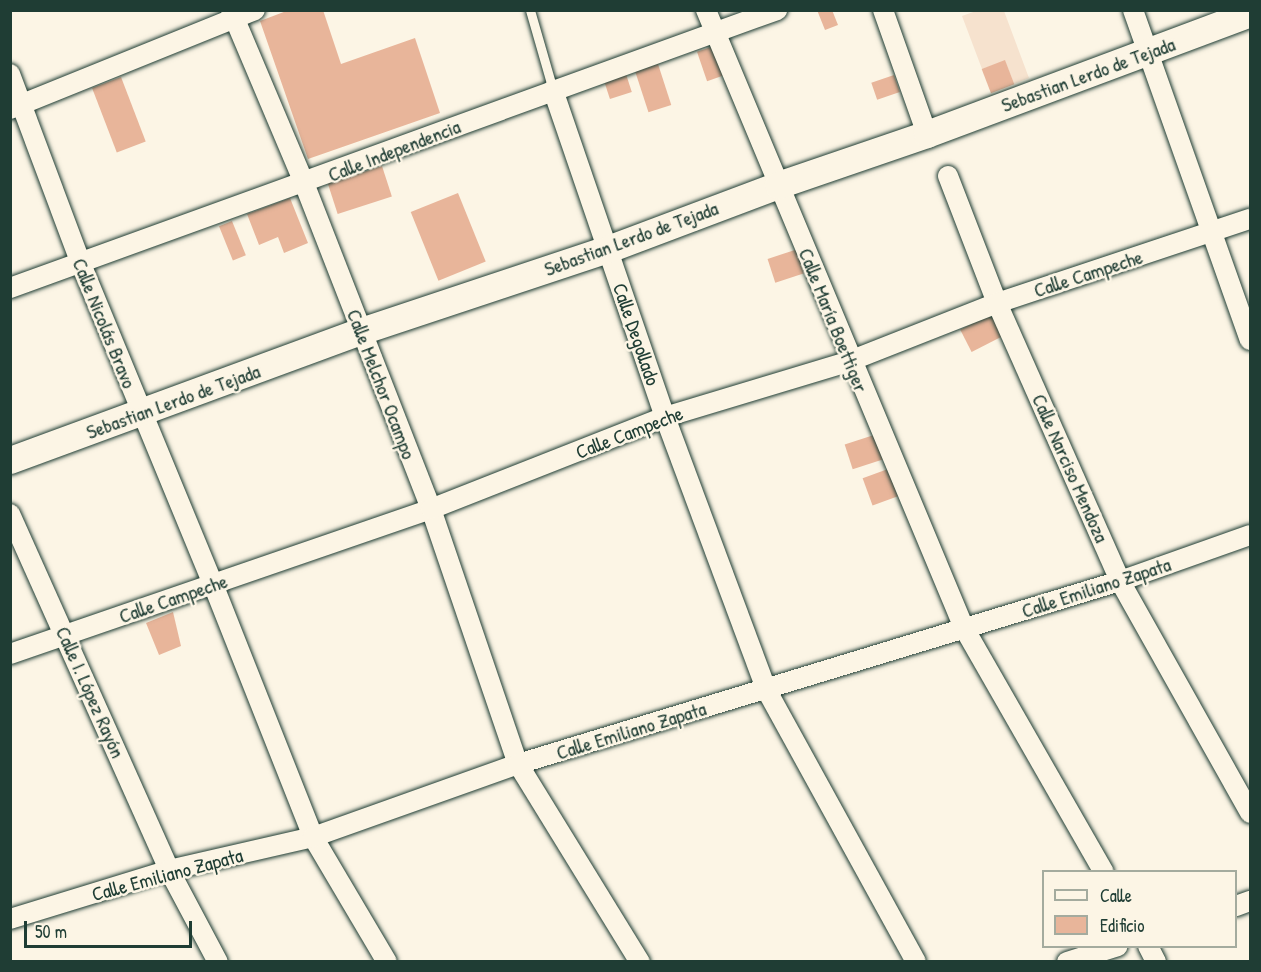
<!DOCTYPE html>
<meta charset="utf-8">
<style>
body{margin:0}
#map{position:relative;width:1261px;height:972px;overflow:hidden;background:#fcf5e5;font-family:"Patrick Hand",sans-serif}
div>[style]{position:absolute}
.built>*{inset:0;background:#f6e2ce}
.building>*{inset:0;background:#e8b59a;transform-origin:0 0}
.roads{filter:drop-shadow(0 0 2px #1f3d34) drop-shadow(0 0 2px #1f3d34)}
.lane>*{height:9px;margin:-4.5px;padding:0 4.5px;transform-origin:4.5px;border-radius:4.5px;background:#fcf5e5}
.street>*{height:20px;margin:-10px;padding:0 10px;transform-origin:10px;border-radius:10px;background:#fcf5e5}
.secondary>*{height:27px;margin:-13.5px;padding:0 13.5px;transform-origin:13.5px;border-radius:13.5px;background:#fcf5e5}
span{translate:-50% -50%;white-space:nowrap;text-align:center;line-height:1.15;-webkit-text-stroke:5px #fcf5e5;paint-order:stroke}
.street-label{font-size:20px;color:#1f3d34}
.frame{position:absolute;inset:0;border:12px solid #1f3d34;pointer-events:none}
.legend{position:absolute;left:1042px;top:870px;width:195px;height:78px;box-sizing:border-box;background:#fcf5e5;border:2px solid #a4ab9e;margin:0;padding:8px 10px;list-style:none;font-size:18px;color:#1f3d34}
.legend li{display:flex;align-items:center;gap:12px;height:30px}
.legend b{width:30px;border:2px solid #a4ab9e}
.scale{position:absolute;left:24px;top:921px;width:168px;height:27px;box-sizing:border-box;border:3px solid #1f3d34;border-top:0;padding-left:8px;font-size:18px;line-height:21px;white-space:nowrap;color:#1f3d34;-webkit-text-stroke:4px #fcf5e5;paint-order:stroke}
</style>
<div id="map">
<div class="built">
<i style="clip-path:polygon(976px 11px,1004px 11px,1029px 78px,1014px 84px,1005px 61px,982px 69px,962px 16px)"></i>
</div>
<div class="building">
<i style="clip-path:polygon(289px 10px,323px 10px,341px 64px,415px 38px,440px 113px,308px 159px,260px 21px)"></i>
<i style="clip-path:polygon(817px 10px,832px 10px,838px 25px,825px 30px)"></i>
<i style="left:714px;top:46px;width:31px;height:18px;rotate:71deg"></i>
<i style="left:1005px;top:60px;width:26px;height:25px;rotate:69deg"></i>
<i style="left:658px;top:64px;width:43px;height:24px;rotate:72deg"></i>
<i style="left:625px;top:71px;width:22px;height:23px;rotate:72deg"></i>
<i style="left:894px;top:75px;width:18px;height:24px;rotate:71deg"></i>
<i style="left:121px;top:77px;width:69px;height:31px;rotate:69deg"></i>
<i style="left:382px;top:166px;width:32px;height:57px;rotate:72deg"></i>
<i style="left:458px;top:193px;width:74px;height:51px;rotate:68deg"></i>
<i style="clip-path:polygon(290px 198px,308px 243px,284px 253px,278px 237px,259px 245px,247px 214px)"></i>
<i style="left:232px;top:221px;width:37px;height:14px;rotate:68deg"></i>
<i style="left:798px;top:249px;width:25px;height:32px;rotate:72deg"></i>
<i style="left:995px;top:312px;width:25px;height:39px;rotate:63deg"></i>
<i style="left:877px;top:434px;width:26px;height:34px;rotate:72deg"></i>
<i style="left:888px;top:469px;width:29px;height:27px;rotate:70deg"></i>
<i style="clip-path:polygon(173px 612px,181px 646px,159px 655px,146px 623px)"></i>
</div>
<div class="roads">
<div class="lane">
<i style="left:530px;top:10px;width:83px;rotate:74deg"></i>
</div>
<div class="street">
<i style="left:231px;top:10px;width:188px;rotate:67.1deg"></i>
<i style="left:304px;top:183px;width:350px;rotate:68.7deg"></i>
<i style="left:431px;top:509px;width:269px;rotate:71.2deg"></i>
<i style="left:518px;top:764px;width:233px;rotate:58.4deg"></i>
<i style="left:706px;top:10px;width:670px;rotate:67.34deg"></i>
<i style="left:964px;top:628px;width:281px;rotate:60.2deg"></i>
<i style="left:883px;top:10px;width:132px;rotate:70.5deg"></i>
<i style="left:1133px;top:10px;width:350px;rotate:70.5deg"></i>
<i style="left:10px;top:74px;width:203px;rotate:69.5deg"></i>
<i style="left:81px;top:264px;width:346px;rotate:67.6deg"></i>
<i style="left:213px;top:584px;width:272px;rotate:68.4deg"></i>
<i style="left:313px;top:837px;width:145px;rotate:59.4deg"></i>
<i style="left:553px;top:90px;width:346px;rotate:71.1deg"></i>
<i style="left:665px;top:417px;width:290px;rotate:69.6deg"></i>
<i style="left:766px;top:689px;width:311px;rotate:61.2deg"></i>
<i style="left:10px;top:109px;width:264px;rotate:-22deg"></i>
<i style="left:948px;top:176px;width:136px;rotate:68.9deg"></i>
<i style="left:997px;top:303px;width:304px;rotate:66.1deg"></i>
<i style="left:1120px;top:581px;width:266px;rotate:60.7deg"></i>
<i style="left:10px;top:288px;width:816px;rotate:-19.92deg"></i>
<i style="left:10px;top:514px;width:390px;rotate:65.9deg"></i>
<i style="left:169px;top:870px;width:104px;rotate:62deg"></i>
<i style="left:10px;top:654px;width:445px;rotate:-19deg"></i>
<i style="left:431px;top:509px;width:251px;rotate:-21.5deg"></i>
<i style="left:665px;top:417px;width:193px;rotate:-16.8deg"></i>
<i style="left:850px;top:361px;width:158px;rotate:-21.5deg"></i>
<i style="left:997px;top:303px;width:267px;rotate:-18.4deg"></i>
<i style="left:1236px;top:906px;width:15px;rotate:-20deg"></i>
<i style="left:10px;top:919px;width:166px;rotate:-17.1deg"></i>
<i style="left:169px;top:870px;width:148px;rotate:-12.9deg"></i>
<i style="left:313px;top:837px;width:218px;rotate:-19.6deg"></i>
<i style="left:518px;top:764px;width:629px;rotate:-16.91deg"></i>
<i style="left:1120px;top:581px;width:138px;rotate:-19.5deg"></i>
<i style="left:1148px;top:946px;width:18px;rotate:63deg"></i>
<i style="left:1067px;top:962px;width:53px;rotate:-17.4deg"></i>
</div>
<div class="secondary">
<i style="left:10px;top:460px;width:374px;rotate:-20.2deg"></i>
<i style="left:361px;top:331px;width:260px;rotate:-18.4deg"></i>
<i style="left:608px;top:249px;width:182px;rotate:-20.6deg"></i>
<i style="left:778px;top:185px;width:157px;rotate:-18.9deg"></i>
<i style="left:927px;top:134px;width:345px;rotate:-20.5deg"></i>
</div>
</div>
<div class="street-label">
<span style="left:1088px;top:74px;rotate:-20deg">Sebastian Lerdo de Tejada</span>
<span style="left:394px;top:150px;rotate:-21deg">Calle Independencia</span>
<span style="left:631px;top:238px;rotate:-20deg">Sebastian Lerdo de Tejada</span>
<span style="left:1088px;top:273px;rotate:-18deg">Calle Campeche</span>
<span style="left:834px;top:320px;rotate:68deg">Calle María Boettiger</span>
<span style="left:105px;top:323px;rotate:68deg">Calle Nicolás Bravo</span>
<span style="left:637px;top:334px;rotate:71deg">Calle Degollado</span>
<span style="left:382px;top:384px;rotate:69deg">Calle Melchor Ocampo</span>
<span style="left:173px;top:401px;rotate:-20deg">Sebastian Lerdo de Tejada</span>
<span style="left:629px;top:432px;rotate:-21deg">Calle Campeche</span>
<span style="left:1071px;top:468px;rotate:66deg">Calle Narciso Mendoza</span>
<span style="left:1096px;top:587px;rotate:-18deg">Calle Emiliano Zapata</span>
<span style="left:173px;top:598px;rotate:-19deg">Calle Campeche</span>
<span style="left:91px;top:692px;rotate:66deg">Calle I. López Rayón</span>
<span style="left:631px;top:730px;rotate:-17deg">Calle Emiliano Zapata</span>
<span style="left:167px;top:874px;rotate:-15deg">Calle Emiliano Zapata</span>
</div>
<div class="frame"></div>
<ul class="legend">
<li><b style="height:8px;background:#fcf5e5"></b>Calle</li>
<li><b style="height:16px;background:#e8b59a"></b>Edificio</li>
</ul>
<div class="scale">50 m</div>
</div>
